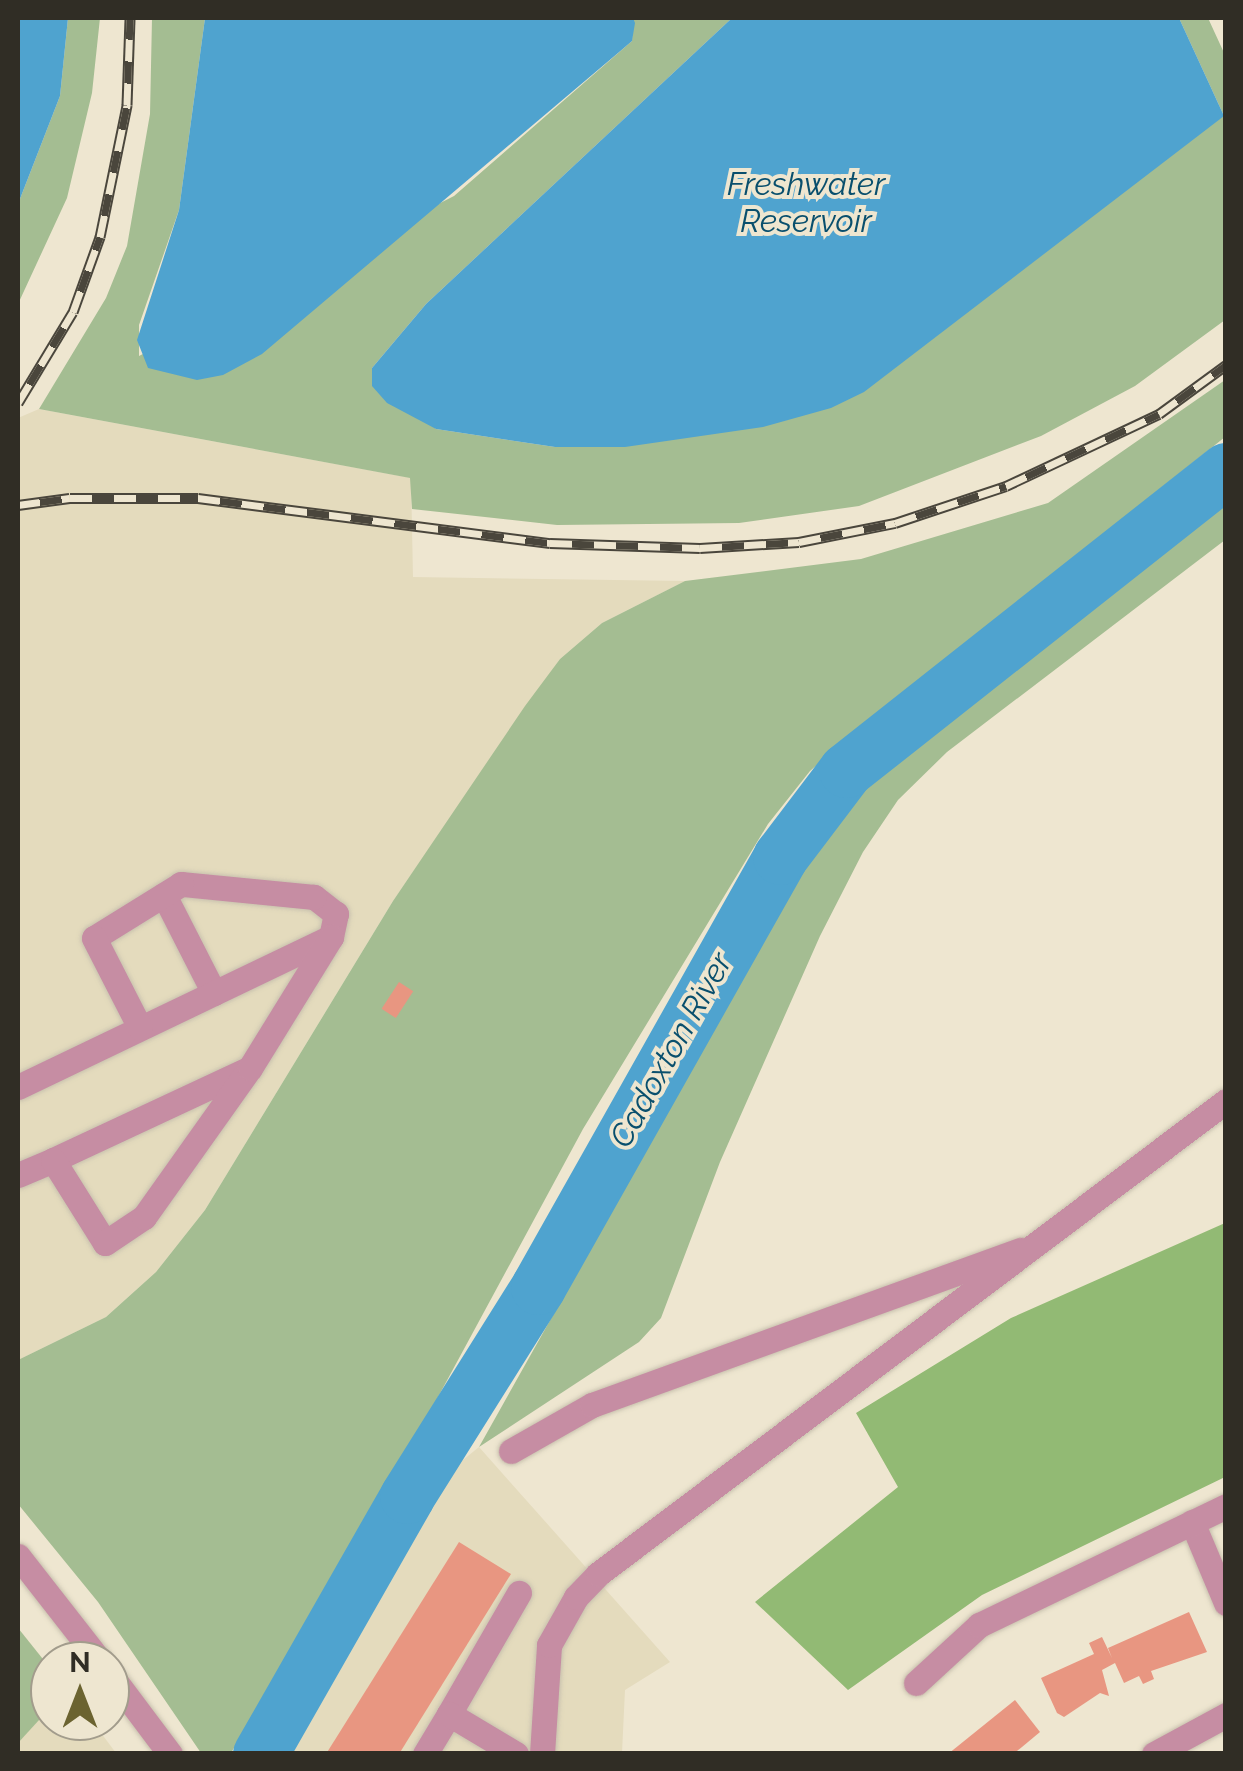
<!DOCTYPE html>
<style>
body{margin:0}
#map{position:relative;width:1243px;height:1771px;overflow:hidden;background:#eee6d0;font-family:Raleway,sans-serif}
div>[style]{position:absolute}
.built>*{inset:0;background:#e4dbbd}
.green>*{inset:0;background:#a4bd92}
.forest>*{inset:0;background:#92ba74}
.water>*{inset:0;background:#4fa3cf}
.river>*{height:55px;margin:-27.5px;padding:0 27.5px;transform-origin:27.5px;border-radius:27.5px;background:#4fa3cf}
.building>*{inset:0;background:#e89681;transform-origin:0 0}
.roads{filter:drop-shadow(0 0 2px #c8c1ae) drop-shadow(0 0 2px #c8c1ae)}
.minor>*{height:25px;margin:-12.5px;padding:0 12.5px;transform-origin:12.5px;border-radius:12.5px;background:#c68da3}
.rail>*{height:11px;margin-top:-5.5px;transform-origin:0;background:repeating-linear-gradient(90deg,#eee6d0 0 22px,#4a463c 0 44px);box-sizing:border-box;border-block:2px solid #4a463c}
span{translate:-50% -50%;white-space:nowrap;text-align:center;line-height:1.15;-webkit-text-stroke:8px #eee6d0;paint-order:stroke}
.water-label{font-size:32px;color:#094f6d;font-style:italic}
.frame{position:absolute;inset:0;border:20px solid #302d25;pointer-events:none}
.north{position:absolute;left:30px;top:1641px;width:100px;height:100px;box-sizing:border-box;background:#eee6d0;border:2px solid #a29c8c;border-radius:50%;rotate:0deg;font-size:28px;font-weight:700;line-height:40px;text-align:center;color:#302d25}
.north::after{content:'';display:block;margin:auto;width:35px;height:45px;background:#6b6330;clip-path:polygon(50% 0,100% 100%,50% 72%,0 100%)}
</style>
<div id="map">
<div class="built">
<i style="clip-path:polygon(39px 409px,411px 478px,413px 577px,685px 581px,602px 623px,560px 659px,393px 901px,205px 1210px,156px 1272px,106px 1317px,18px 1360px,18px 418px)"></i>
<i style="clip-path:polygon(479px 1447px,670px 1662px,625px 1690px,622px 1753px,278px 1754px,431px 1486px)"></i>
<i style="clip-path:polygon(18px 1628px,50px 1668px,50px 1721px,92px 1721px,116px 1753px,18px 1753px)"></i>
</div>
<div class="green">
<i style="clip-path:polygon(68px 18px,100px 18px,92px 93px,67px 198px,18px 304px,18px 204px,60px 96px)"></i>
<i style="clip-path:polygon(152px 18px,205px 18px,179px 210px,139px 325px,139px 356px,454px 196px,632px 41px,633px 18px,732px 18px,426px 304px,372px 368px,436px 429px,555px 447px,1224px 116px,1179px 18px,1208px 18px,1225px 55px,1225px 320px,1135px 386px,1041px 436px,859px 506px,739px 523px,557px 525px,412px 509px,410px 478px,39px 409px,106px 298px,127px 246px,150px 114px)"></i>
<i style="clip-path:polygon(1225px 380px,1225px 437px,851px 735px,810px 771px,768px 824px,583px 1129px,418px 1434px,231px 1753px,201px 1753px,98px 1602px,18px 1504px,18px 1360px,106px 1317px,156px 1272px,205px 1210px,393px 901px,525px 706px,560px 659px,602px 623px,685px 581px,861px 559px,1048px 503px)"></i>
<i style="clip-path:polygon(1225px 500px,1225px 540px,947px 752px,898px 800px,863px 852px,820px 936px,720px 1162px,661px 1318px,639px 1342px,479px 1447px,810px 857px,845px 805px,902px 748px)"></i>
<i style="clip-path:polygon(18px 1628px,50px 1668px,50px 1708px,18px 1743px)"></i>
</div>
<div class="forest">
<i style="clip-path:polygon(1225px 1223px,1225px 1477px,982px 1595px,848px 1690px,755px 1602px,898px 1487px,856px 1413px,1011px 1318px)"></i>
</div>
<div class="water">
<i style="clip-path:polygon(18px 18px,68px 18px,60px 96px,18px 204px)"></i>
<i style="clip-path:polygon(205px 18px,633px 18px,635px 23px,632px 41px,618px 53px,262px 354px,223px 375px,197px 380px,148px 368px,137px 340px,179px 210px)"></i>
<i style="clip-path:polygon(732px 18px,1179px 18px,1224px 116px,864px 392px,831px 408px,763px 427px,625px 447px,555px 447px,436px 429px,387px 403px,372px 386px,372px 368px,426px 304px)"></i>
</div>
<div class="river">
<i style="left:260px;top:1754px;width:297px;rotate:-60.3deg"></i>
<i style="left:407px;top:1496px;width:247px;rotate:-57.9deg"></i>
<i style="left:538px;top:1287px;width:493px;rotate:-60.6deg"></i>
<i style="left:780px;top:857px;width:109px;rotate:-52.8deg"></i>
<i style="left:846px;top:770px;width:484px;rotate:-38.3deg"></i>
</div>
<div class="building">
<i style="left:399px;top:982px;width:17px;height:32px;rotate:33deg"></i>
<i style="clip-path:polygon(459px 1542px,511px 1574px,399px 1754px,326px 1754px)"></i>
<i style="clip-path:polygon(1189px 1612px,1207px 1652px,1151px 1671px,1154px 1679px,1143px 1684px,1139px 1676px,1124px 1683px,1115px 1663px,1102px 1670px,1109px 1696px,1100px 1693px,1064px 1717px,1057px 1713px,1041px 1678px,1094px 1654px,1089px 1643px,1102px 1637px,1112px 1658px,1108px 1648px)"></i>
<i style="clip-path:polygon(1015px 1700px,1040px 1732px,1022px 1747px,1013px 1754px,948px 1754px)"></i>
</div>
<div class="roads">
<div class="minor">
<i style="left:164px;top:895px;width:110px;rotate:63deg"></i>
<i style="left:18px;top:1087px;width:347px;rotate:-25.6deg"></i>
<i style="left:331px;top:937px;width:24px;rotate:-78deg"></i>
<i style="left:336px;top:914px;width:28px;rotate:-142deg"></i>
<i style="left:314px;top:897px;width:134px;rotate:-174.4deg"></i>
<i style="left:181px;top:884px;width:102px;rotate:148.2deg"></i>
<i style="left:94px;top:938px;width:101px;rotate:62.9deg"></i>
<i style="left:53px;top:1160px;width:217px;rotate:-25deg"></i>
<i style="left:18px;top:1175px;width:38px;rotate:-23deg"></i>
<i style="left:53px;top:1160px;width:98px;rotate:57.9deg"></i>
<i style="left:105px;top:1243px;width:47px;rotate:-33.7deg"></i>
<i style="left:144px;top:1217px;width:183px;rotate:-54.6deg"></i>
<i style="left:250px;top:1068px;width:154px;rotate:-58.3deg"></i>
<i style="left:511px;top:1451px;width:93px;rotate:-29.6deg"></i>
<i style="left:592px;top:1405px;width:456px;rotate:-19.9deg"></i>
<i style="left:1192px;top:1522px;width:88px;rotate:67.2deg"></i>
<i style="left:18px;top:1556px;width:133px;rotate:52deg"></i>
<i style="left:110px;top:1674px;width:100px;rotate:53.1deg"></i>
<i style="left:916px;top:1683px;width:86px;rotate:-42.6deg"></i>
<i style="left:979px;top:1625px;width:274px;rotate:-25.7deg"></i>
<i style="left:449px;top:1714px;width:140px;rotate:-60deg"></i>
<i style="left:425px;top:1754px;width:47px;rotate:-59deg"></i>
<i style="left:449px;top:1714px;width:78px;rotate:30.8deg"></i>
<i style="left:542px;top:1754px;width:109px;rotate:-86.3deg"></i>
<i style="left:549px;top:1645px;width:55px;rotate:-60.6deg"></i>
<i style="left:576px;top:1597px;width:32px;rotate:-46deg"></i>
<i style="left:598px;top:1574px;width:786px;rotate:-36.99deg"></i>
<i style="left:1154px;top:1754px;width:82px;rotate:-28.4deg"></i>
</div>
</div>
<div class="rail">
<i style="left:18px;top:403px;width:106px;rotate:-58.9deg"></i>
<i style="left:73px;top:312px;width:80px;rotate:-70.2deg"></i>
<i style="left:100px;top:237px;width:135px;rotate:-78.4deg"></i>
<i style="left:127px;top:105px;width:87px;rotate:-88deg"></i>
<i style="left:18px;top:505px;width:52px;rotate:-7.7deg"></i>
<i style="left:70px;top:498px;width:128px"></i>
<i style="left:198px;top:498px;width:355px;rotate:7.3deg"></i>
<i style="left:550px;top:543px;width:150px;rotate:1.9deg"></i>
<i style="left:700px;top:548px;width:99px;rotate:-3.5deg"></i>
<i style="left:799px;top:542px;width:98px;rotate:-11.2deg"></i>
<i style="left:895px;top:523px;width:117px;rotate:-18.4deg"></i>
<i style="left:1006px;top:486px;width:169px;rotate:-25.2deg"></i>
<i style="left:1159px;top:414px;width:83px;rotate:-36.2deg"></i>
</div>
<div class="water-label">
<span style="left:806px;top:203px">Freshwater<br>Reservoir</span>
<span style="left:671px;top:1050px;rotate:-61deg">Cadoxton River</span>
</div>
<div class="frame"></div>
<div class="north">N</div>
</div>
